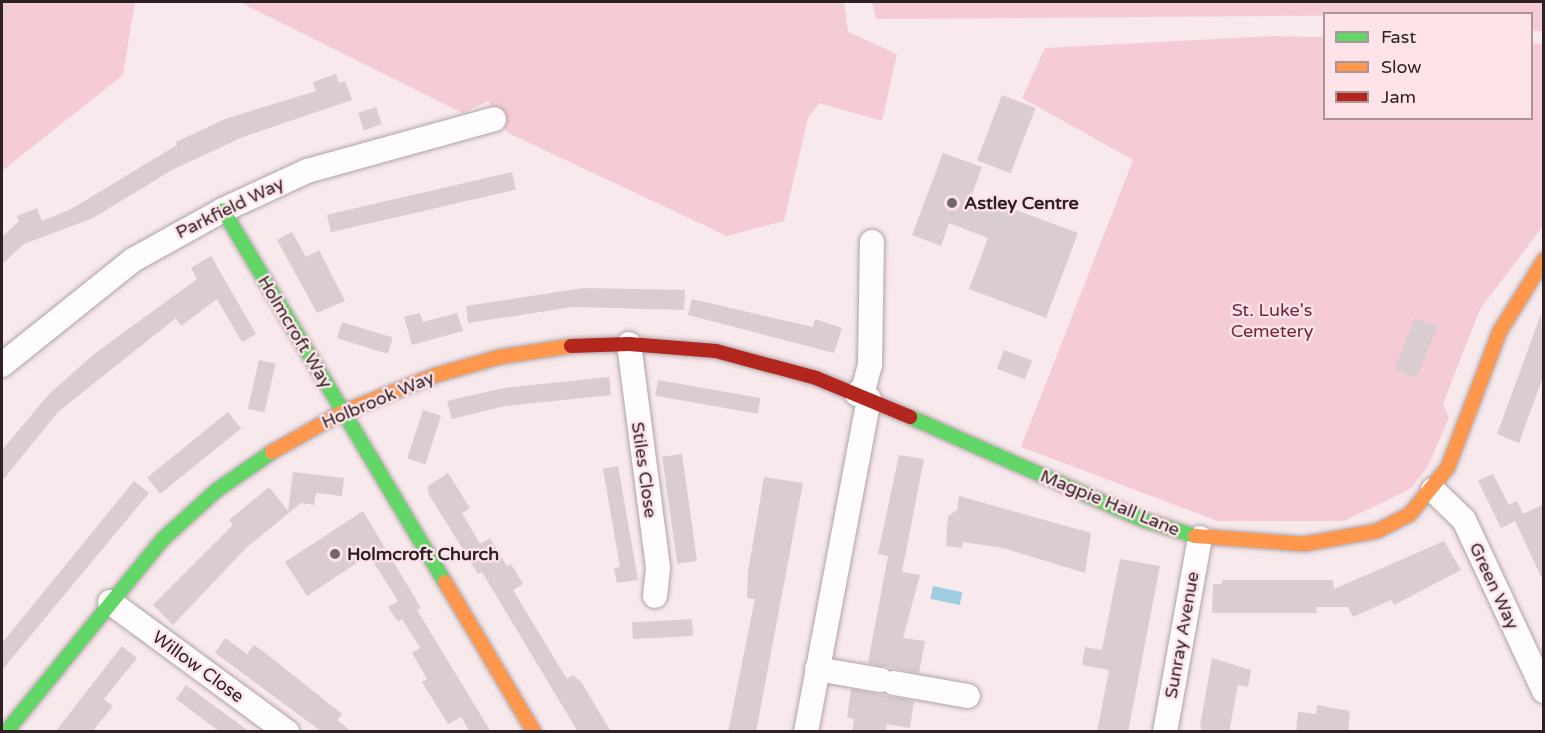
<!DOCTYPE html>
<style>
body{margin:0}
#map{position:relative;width:1545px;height:733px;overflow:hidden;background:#f8e9ec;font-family:"Varela Round",sans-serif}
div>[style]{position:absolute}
.green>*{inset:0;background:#f5ccd5}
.water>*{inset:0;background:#9fcee1;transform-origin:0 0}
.building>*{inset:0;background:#dacdcf;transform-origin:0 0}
.roads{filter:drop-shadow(0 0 2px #b0a4a7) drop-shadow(0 0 2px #b0a4a7)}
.street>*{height:24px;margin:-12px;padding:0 12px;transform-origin:12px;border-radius:12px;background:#fefcfc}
.fast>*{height:14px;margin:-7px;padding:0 7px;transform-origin:7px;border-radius:7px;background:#63d668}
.slow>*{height:14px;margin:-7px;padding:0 7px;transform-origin:7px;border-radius:7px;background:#ff974d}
.jam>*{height:14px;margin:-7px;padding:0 7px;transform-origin:7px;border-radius:7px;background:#b3261e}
.dots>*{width:16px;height:16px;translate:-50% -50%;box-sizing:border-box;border:3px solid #fee3e9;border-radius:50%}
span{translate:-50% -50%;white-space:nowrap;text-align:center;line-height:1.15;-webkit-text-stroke:5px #fee3e9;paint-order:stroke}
.poi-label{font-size:18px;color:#2d2124;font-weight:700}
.left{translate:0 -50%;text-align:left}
.street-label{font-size:18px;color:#2d2124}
.park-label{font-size:18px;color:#73253f}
.frame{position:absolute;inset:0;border:3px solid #2d2124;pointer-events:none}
.legend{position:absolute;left:1323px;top:12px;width:210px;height:108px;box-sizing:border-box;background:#fee3e9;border:2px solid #aa959a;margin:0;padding:8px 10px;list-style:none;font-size:18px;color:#2d2124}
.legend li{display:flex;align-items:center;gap:12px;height:30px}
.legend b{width:30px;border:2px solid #aa959a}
</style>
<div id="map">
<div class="green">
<i style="clip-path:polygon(2px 2px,135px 2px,123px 75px,2px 171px)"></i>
<i style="clip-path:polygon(239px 2px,844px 2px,848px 32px,897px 54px,882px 121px,819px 103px,808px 118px,784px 221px,727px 236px,508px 133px,488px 101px,463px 113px)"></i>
<i style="clip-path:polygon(872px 2px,1543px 2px,1544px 31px,1532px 31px,1532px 14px,876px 19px)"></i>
<i style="clip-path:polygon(1274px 36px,1324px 37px,1324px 118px,1532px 118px,1532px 43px,1543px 44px,1543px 226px,1480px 309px,1443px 404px,1449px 418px,1427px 468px,1410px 489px,1344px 521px,1218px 521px,1021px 447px,1133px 160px,1022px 98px,1045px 48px)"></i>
</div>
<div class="water">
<i style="left:933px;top:586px;width:30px;height:13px;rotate:12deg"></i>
</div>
<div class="building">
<i style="clip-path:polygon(336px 74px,339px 83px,345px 81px,352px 100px,243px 137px,172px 170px,93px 218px,24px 244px,2px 264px,2px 237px,19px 221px,17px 216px,37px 208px,42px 221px,73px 208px,177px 145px,176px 142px,225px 119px,316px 91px,313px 82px)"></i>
<i style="left:1002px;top:95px;width:36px;height:70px;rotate:21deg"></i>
<i style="left:376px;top:107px;width:18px;height:19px;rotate:71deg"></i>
<i style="clip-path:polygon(943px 153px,982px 167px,970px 200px,1003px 212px,1008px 207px,1078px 233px,1046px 318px,969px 289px,988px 238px,949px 223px,941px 246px,912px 235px)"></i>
<i style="left:512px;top:172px;width:18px;height:190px;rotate:77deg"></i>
<i style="clip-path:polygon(292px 232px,306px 257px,319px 250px,345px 301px,317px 313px,277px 240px)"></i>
<i style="clip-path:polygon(211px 256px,256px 334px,242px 342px,217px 299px,181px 326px,176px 318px,58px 412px,2px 481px,2px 450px,49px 394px,94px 354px,197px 279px,191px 268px)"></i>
<i style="clip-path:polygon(584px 288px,685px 290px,684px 310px,573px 307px,468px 323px,466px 306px)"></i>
<i style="clip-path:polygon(692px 299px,813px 327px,815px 319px,842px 328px,834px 353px,688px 315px)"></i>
<i style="clip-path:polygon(420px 313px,423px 322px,457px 313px,463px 331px,412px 345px,404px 317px)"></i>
<i style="clip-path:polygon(1541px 314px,1544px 374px,1519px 443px,1497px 434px)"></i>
<i style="left:1415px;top:318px;width:24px;height:55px;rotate:22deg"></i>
<i style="left:342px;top:322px;width:53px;height:17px;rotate:17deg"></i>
<i style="left:1004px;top:350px;width:30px;height:20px;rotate:21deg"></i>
<i style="left:259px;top:360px;width:17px;height:50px;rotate:13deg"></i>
<i style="clip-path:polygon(609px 377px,611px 395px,505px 406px,452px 419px,447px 401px,504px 388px)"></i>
<i style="left:658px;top:380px;width:104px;height:16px;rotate:10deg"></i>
<i style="left:423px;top:410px;width:19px;height:51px;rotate:18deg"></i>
<i style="left:228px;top:412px;width:21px;height:104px;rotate:51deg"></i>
<i style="left:682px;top:454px;width:108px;height:20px;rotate:82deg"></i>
<i style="clip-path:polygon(899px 455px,924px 459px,902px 572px,920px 575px,903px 638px,925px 641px,919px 673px,868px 663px,888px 556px,878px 554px)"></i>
<i style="clip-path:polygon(618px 466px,638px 580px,617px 583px,614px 568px,620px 567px,603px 469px)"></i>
<i style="clip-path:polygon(293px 472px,344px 478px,342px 496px,316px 493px,314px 505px,301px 503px,246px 548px,173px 625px,153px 605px,233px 525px,229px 520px,269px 487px,288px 511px)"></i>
<i style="clip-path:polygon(448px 473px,470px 508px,462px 513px,480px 544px,490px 538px,507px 566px,511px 564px,523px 584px,513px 590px,559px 666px,567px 679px,573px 675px,582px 683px,611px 732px,578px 732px,482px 572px,478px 574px,428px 493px,428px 486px)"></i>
<i style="clip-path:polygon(1493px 474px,1509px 505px,1517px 501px,1523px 514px,1544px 504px,1544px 583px,1515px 521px,1501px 528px,1478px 481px)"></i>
<i style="clip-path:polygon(764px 477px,803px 483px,756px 732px,728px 732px,755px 599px,747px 598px,748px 572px)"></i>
<i style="clip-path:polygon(134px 481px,149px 493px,2px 670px,2px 643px)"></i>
<i style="clip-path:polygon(959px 496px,1091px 533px,1085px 573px,1003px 548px,963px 542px,962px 548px,946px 546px,948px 516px,957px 510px)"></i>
<i style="clip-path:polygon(363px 511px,421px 608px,417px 610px,491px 732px,470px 732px,461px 717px,448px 724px,422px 682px,427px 679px,412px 653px,420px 648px,402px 619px,398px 622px,388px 607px,398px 601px,369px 555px,307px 596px,285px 562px)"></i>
<i style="clip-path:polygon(1444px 541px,1461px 570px,1394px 605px,1391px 600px,1353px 617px,1348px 607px,1316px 607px,1317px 613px,1212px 613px,1213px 584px,1222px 584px,1222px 580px,1333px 580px,1334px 589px)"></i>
<i style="clip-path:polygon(1120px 559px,1160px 566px,1128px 732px,1097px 732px,1109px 670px,1082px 665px,1085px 647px,1102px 650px)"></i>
<i style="left:692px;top:619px;width:17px;height:60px;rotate:87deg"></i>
<i style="clip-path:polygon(225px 638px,247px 654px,254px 645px,268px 655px,342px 714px,337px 720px,352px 732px,322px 732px,215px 653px)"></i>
<i style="clip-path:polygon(122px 646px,137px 658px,104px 699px,113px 706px,92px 732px,55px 732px)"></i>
<i style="clip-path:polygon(1212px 658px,1251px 670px,1248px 687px,1238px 685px,1229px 732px,1203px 732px,1200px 726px)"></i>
<i style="clip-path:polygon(186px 685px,250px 732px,220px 732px,176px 699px)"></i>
<i style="clip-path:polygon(851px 689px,914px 701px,910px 728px,887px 724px,885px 732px,852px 732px,854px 719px,847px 717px)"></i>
<i style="clip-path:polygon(1317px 705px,1350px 711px,1348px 732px,1296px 732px,1298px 712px,1316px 714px)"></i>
</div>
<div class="roads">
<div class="street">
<i style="left:629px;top:344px;width:226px;rotate:82.6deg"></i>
<i style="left:658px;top:568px;width:28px;rotate:96deg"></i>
<i style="left:2px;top:365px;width:168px;rotate:-38.7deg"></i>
<i style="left:133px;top:260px;width:103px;rotate:-29.1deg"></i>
<i style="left:223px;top:210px;width:93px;rotate:-24.9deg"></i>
<i style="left:307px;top:171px;width:194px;rotate:-15.5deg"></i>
<i style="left:857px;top:394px;width:10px;rotate:-45deg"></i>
<i style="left:864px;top:387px;width:23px;rotate:-75deg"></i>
<i style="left:870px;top:365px;width:123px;rotate:-89.1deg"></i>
<i style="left:1433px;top:490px;width:43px;rotate:44.1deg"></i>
<i style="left:1464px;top:520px;width:189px;rotate:64.9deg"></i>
<i style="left:110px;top:602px;width:220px;rotate:36.3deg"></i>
<i style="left:817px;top:669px;width:65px;rotate:9.8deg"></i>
<i style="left:894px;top:683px;width:75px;rotate:10deg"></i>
<i style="left:806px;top:732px;width:339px;rotate:-79.3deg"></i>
<i style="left:1165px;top:732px;width:197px;rotate:-79.8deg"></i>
</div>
<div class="fast">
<i style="left:223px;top:210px;width:433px;rotate:59.2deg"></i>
<i style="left:910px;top:417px;width:256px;rotate:23.8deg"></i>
<i style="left:1144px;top:520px;width:53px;rotate:17.4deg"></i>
<i style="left:6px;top:732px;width:247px;rotate:-50.9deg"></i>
<i style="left:162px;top:540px;width:74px;rotate:-42.3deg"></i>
<i style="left:217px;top:490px;width:67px;rotate:-34.6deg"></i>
</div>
<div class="slow">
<i style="left:272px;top:452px;width:81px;rotate:-29.4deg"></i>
<i style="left:343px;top:412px;width:100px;rotate:-21.7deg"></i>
<i style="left:436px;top:375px;width:66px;rotate:-15.9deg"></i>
<i style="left:499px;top:357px;width:73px;rotate:-8.7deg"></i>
<i style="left:1195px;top:536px;width:109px;rotate:4.2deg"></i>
<i style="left:1304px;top:544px;width:74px;rotate:-10.1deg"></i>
<i style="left:1377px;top:531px;width:37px;rotate:-27deg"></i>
<i style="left:1410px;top:514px;width:60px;rotate:-51deg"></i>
<i style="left:1448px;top:467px;width:146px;rotate:-69.1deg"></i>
<i style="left:1500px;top:331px;width:84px;rotate:-58.2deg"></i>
<i style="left:445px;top:582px;width:174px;rotate:59.3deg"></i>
</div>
<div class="jam">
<i style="left:571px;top:346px;width:58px;rotate:-2deg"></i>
<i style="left:629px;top:344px;width:87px;rotate:4.6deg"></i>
<i style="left:716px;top:351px;width:104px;rotate:15.1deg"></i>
<i style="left:816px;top:378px;width:102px;rotate:22.5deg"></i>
</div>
</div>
<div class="dots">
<i style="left:952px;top:203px;background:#74676a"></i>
<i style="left:335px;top:554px;background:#74676a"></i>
</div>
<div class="poi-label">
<span class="left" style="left:964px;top:203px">Astley Centre</span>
<span class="left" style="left:347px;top:554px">Holmcroft Church</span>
</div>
<div class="street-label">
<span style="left:230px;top:208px;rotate:-26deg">Parkfield Way</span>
<span style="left:295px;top:332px;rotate:59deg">Holmcroft Way</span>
<span style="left:378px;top:400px;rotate:-23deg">Holbrook Way</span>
<span style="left:644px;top:470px;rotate:82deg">Stiles Close</span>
<span style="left:1110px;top:503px;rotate:22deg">Magpie Hall Lane</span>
<span style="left:1494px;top:586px;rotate:65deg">Green Way</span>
<span style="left:1182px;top:635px;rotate:-80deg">Sunray Avenue</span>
<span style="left:198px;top:667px;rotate:36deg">Willow Close</span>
</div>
<div class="park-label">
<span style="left:1272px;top:321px">St. Luke's<br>Cemetery</span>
</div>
<div class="frame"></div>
<ul class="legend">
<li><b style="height:8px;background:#63d668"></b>Fast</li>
<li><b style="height:8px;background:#ff974d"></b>Slow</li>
<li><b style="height:8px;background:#b3261e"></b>Jam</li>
</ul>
</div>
